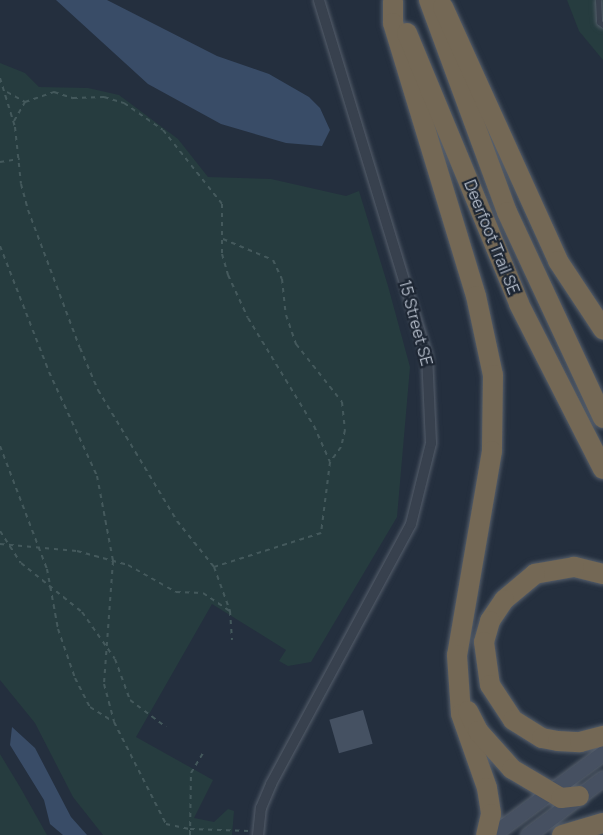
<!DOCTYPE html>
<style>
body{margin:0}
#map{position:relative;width:603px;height:835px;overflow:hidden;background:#242f3e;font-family:Manrope,sans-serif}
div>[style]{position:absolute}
.green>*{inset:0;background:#263c3f}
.water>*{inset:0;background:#394c67}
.building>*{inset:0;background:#455162;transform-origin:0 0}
.path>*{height:2px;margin-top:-1px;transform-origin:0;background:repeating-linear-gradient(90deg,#44595c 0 4.5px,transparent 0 9px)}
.roads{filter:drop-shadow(0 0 2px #565f6c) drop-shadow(0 0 2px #565f6c)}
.lane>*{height:5px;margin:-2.5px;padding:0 2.5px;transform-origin:2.5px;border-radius:2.5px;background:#38414e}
.street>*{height:10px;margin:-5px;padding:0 5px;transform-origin:5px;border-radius:5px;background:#38414e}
.secondary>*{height:15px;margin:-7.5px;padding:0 7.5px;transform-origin:7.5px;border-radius:7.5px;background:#465061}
.highway>*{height:20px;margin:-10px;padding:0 10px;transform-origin:10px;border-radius:10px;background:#746855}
span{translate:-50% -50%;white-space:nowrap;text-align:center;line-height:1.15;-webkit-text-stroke:4.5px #1d2633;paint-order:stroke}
.street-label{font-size:16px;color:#b4bcc9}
</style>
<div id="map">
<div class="green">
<i style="clip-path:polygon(567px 0,603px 0,603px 60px,579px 31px)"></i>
<i style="clip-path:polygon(0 63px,25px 73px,39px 87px,88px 88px,119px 95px,178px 139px,208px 177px,271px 179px,346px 196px,359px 191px,388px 286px,410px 367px,397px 517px,311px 662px,288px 666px,279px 661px,286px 650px,212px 604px,136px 737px,213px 780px,194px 818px,214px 822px,228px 809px,234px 811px,232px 835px,103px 835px,73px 797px,35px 723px,0 680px)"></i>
<i style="clip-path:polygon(0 754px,20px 787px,47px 835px,0 835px)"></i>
</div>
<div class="water">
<i style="clip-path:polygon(56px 0,107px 0,217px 56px,269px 74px,309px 97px,320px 108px,330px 130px,322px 146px,286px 143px,221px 124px,148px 84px)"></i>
<i style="clip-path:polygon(12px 727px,35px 748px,71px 817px,87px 835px,63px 835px,50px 824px,44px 800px,10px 745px)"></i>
</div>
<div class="building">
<i style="left:363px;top:710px;width:35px;height:35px;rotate:74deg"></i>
</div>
<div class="path">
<i style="left:0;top:78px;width:51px;rotate:73deg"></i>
<i style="left:15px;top:127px;width:57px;rotate:84deg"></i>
<i style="left:21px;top:184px;width:27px;rotate:75deg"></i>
<i style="left:28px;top:210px;width:147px;rotate:69.4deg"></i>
<i style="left:80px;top:348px;width:46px;rotate:66.8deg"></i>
<i style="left:98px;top:390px;width:153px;rotate:58.9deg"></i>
<i style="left:177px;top:521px;width:59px;rotate:51.2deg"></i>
<i style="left:214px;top:567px;width:47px;rotate:70deg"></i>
<i style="left:230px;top:611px;width:29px;rotate:86deg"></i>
<i style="left:7px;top:92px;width:21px;rotate:29deg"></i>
<i style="left:14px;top:121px;width:22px;rotate:-60deg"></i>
<i style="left:25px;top:102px;width:31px;rotate:-19deg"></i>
<i style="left:54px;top:92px;width:20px;rotate:18deg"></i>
<i style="left:73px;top:98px;width:31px;rotate:-2deg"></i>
<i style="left:104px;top:97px;width:21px;rotate:17deg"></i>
<i style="left:124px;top:103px;width:47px;rotate:34.7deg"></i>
<i style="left:163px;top:130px;width:95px;rotate:51.4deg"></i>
<i style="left:222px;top:204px;width:50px;rotate:90deg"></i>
<i style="left:222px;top:254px;width:22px;rotate:74deg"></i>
<i style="left:228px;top:275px;width:47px;rotate:65.1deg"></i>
<i style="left:248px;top:318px;width:127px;rotate:58.6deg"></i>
<i style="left:314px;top:426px;width:39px;rotate:66deg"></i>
<i style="left:330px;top:462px;width:72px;rotate:97.2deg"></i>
<i style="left:321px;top:533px;width:112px;rotate:162.4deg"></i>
<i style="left:0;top:162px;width:20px;rotate:-9deg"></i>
<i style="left:223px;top:239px;width:54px;rotate:22.8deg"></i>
<i style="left:273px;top:260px;width:21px;rotate:65deg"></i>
<i style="left:282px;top:279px;width:36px;rotate:84deg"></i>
<i style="left:286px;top:315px;width:31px;rotate:71deg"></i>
<i style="left:296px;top:344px;width:74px;rotate:51.6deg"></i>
<i style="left:342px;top:402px;width:28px;rotate:84deg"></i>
<i style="left:345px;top:430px;width:17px;rotate:103deg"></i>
<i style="left:341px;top:447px;width:19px;rotate:126deg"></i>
<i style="left:0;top:246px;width:135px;rotate:68.7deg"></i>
<i style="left:49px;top:372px;width:115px;rotate:65.2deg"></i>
<i style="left:97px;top:476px;width:86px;rotate:79.3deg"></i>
<i style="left:113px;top:561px;width:123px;rotate:94.2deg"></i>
<i style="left:104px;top:684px;width:39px;rotate:75deg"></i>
<i style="left:114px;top:722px;width:114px;rotate:63deg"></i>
<i style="left:166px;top:824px;width:25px;rotate:12deg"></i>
<i style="left:190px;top:829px;width:59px;rotate:1.9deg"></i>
<i style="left:0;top:446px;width:132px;rotate:69.1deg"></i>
<i style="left:47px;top:569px;width:61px;rotate:79.6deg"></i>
<i style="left:58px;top:629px;width:52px;rotate:70.9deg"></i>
<i style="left:75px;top:678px;width:33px;rotate:63deg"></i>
<i style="left:90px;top:707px;width:26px;rotate:32deg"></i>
<i style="left:0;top:531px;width:38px;rotate:57deg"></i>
<i style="left:21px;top:563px;width:78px;rotate:38.8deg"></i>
<i style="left:82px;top:612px;width:57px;rotate:54.9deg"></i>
<i style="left:115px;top:659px;width:44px;rotate:69.9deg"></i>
<i style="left:130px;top:700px;width:45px;rotate:36.9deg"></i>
<i style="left:0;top:544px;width:77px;rotate:5.2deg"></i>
<i style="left:77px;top:551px;width:53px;rotate:15.4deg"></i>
<i style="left:128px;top:565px;width:55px;rotate:29.4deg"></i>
<i style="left:176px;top:592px;width:27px;rotate:2deg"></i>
<i style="left:203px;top:593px;width:32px;rotate:34deg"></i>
<i style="left:190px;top:835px;width:62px;rotate:-89.1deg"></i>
<i style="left:191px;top:773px;width:26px;rotate:-59deg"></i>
</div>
<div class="roads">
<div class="lane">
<i style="left:598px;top:0;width:22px;rotate:87deg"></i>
<i style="left:599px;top:22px;width:5px;rotate:37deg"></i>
</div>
<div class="street">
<i style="left:258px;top:835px;width:27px;rotate:-84deg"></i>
<i style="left:261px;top:808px;width:26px;rotate:-67deg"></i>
<i style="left:271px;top:784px;width:295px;rotate:-61.7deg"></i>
<i style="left:411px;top:524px;width:83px;rotate:-76.1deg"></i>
<i style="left:431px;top:443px;width:87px;rotate:-92.6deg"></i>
<i style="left:427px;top:356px;width:372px;rotate:-106.9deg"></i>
</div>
<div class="secondary">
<i style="left:492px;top:835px;width:138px;rotate:-36.5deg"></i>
<i style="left:528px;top:835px;width:94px;rotate:-37.2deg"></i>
</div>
<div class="highway">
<i style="left:429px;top:0;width:226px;rotate:69.8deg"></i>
<i style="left:507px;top:212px;width:227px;rotate:65deg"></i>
<i style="left:393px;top:1px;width:22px;rotate:90deg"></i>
<i style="left:393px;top:23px;width:285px;rotate:73.1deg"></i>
<i style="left:476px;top:296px;width:81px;rotate:77.9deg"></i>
<i style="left:493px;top:375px;width:76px;rotate:90.8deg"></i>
<i style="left:492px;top:451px;width:207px;rotate:99.7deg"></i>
<i style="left:457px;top:655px;width:59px;rotate:86.1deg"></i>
<i style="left:461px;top:714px;width:78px;rotate:70.6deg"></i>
<i style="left:487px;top:788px;width:26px;rotate:81deg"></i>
<i style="left:491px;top:814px;width:22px;rotate:103deg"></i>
<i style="left:443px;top:7px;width:279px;rotate:65.6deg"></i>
<i style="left:558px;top:261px;width:82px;rotate:56.5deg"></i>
<i style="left:407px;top:33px;width:293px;rotate:67.5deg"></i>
<i style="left:519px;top:304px;width:185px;rotate:63deg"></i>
<i style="left:603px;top:574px;width:30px;rotate:-166deg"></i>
<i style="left:574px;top:567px;width:40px;rotate:170deg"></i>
<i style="left:535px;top:574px;width:40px;rotate:140deg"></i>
<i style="left:504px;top:600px;width:25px;rotate:124deg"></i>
<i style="left:490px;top:621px;width:22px;rotate:106deg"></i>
<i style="left:484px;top:642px;width:43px;rotate:82.1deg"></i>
<i style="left:490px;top:685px;width:42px;rotate:56.7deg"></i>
<i style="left:513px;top:720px;width:34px;rotate:32deg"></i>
<i style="left:542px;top:738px;width:16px;rotate:11deg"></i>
<i style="left:558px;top:741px;width:22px;rotate:3deg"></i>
<i style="left:580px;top:742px;width:24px;rotate:-15deg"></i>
<i style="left:468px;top:711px;width:22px;rotate:63deg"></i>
<i style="left:478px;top:731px;width:51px;rotate:48.2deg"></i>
<i style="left:512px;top:769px;width:57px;rotate:30.6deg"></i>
<i style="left:561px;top:798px;width:18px;rotate:-6deg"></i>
<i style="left:562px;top:835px;width:43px;rotate:-16.3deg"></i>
</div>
</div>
<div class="street-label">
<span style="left:492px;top:237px;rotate:68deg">Deerfoot Trail SE</span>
<span style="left:416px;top:323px;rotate:75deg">15 Street SE</span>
</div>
</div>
